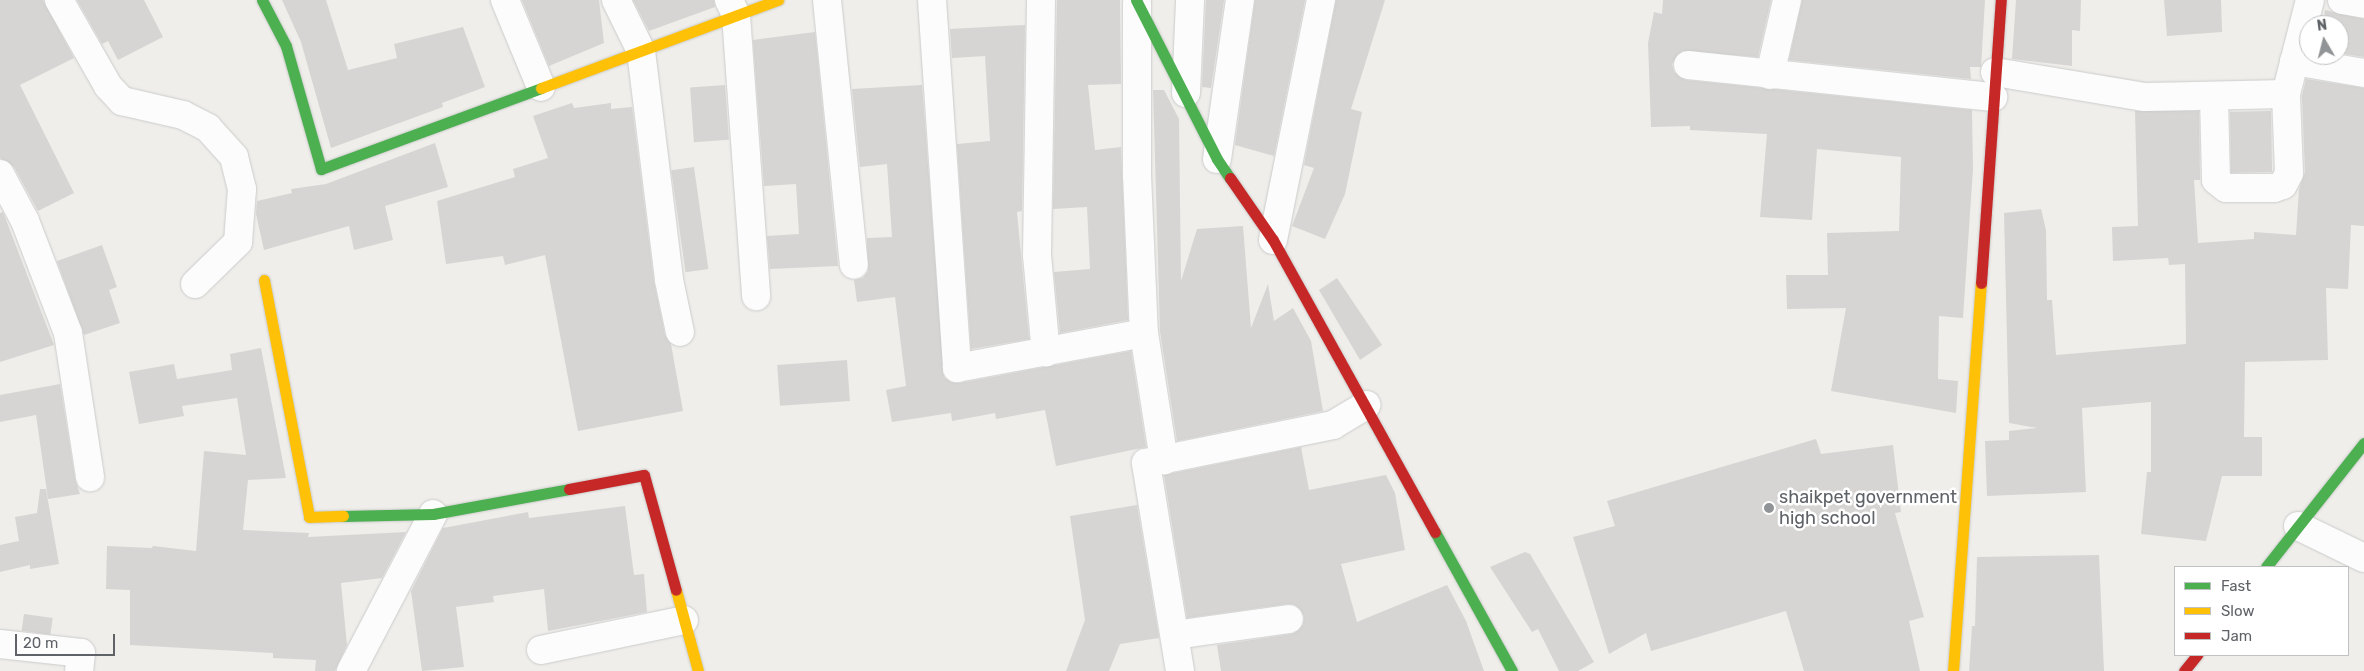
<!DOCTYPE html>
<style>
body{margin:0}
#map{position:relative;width:2364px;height:671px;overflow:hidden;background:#efeeea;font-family:Rubik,sans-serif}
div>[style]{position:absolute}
.building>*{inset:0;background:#d6d5d3;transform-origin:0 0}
.roads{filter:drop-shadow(0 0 1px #cbcccc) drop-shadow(0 0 1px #cbcccc)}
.street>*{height:28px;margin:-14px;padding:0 14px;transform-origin:14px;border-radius:14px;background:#fdfcfc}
.fast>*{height:11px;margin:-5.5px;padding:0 5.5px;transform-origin:5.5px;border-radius:5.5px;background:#4caf50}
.slow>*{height:11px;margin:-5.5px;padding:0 5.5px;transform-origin:5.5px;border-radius:5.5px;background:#ffc107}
.jam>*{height:11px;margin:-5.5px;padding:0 5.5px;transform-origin:5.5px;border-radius:5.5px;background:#c62828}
.dots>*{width:14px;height:14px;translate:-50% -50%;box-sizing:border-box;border:2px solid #fff;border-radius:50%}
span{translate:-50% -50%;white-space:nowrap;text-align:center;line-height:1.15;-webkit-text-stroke:5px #fff;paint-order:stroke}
.poi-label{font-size:18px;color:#5f6368}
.left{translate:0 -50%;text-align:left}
.legend{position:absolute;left:2174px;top:566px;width:175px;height:90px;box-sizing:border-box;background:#fff;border:1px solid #bfc1c3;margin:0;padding:6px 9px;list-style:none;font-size:15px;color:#5f6368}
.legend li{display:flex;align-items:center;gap:10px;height:25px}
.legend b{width:25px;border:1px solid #bfc1c3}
.north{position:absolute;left:2299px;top:15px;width:50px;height:50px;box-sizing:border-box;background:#fff;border:1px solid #bfc1c3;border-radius:50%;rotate:352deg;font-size:14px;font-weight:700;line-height:20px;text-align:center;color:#5f6368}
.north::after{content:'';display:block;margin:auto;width:18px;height:22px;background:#919496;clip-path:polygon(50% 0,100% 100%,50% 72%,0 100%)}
.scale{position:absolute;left:15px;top:634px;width:100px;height:22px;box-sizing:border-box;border:2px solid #5f6368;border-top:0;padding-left:6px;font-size:15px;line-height:18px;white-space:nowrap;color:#5f6368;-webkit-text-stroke:4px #fff;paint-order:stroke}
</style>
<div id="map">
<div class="building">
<i style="clip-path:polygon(0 0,43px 0,74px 58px,20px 85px,74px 193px,38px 211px,14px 167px,0 158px)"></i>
<i style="clip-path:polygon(77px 0,144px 0,163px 37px,118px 60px,108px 41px,102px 44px)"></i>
<i style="clip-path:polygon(282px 0,326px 0,348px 70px,397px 58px,394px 44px,463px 27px,485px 87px,442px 103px,443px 107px,331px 148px,301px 42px)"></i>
<i style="clip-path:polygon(522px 0,599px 0,604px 43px,549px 66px)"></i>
<i style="clip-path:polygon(633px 0,714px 0,715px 7px,649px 31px)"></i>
<i style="clip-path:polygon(1057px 0,1120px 0,1121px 84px,1088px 85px,1095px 150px,1121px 147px,1128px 320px,1060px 333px,1054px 272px,1090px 269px,1087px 207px,1053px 209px)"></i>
<i style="clip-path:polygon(1206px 0,1224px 0,1211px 88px,1202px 87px)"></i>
<i style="clip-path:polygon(1255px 0,1305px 0,1274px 156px,1235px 145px)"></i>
<i style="clip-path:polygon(1336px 0,1385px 0,1351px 109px,1362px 112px,1345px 194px,1325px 239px,1292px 226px,1314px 168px,1304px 165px)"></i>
<i style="clip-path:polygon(1663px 0,1771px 0,1758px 57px,1682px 51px,1672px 64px,1674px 72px,1686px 80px,1972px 110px,1973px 169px,1963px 318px,1939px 316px,1938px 379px,1958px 381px,1956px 413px,1831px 391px,1846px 308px,1787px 309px,1786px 275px,1828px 275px,1827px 233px,1899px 231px,1901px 157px,1817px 149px,1812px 220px,1760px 217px,1767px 134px,1690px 130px,1690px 126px,1651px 127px,1648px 43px,1654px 12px,1662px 14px)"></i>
<i style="clip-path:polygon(1802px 0,1985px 0,1981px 67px,1970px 67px,1971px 79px,1789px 60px)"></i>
<i style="clip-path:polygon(2016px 0,2081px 0,2080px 31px,2072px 30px,2072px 66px,2012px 59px)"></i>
<i style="clip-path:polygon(2164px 0,2221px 0,2222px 32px,2167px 36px)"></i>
<i style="clip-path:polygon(2325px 10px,2364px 19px,2364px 57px,2339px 53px,2339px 25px,2323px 25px)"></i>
<i style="clip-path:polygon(1025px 25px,1022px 211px,1017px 212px,1029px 339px,971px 349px,957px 144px,990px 141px,985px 56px,952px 58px,950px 29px)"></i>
<i style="clip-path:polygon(815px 32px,838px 266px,770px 269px,767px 236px,799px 234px,796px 184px,764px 186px,753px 40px)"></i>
<i style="clip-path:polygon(2306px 79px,2364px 88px,2364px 226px,2351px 225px,2348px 289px,2326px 288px,2328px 360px,2245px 362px,2244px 437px,2262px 437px,2262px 476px,2222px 476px,2206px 541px,2141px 534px,2147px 472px,2151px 472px,2151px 402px,2082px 408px,2086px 492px,1987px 496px,1985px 441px,2009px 440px,2009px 431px,2037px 428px,2009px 423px,2004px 213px,2041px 209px,2046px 230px,2047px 300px,2052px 300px,2056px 355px,2186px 344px,2185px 264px,2169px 265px,2168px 258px,2113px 261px,2112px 227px,2138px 226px,2135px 111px,2199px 111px,2200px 180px,2194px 180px,2198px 243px,2254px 239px,2254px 232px,2296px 235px,2299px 189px,2305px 172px,2302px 96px)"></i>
<i style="left:725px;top:85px;width:55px;height:35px;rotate:86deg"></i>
<i style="clip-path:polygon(922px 85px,944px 377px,951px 382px,960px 383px,1131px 351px,1146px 447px,1056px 466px,1045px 410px,996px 419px,995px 413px,952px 421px,951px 413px,892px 422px,886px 390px,906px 386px,895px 297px,857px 302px,854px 280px,863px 278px,868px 271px,867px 238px,892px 237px,887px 164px,860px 167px,852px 89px)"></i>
<i style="clip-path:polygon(1153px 90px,1164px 90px,1179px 119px,1181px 281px,1197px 229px,1243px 226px,1251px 328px,1268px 284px,1274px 321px,1293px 308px,1311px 341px,1323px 411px,1177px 441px,1160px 331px)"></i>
<i style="clip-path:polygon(572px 103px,574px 108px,611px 103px,611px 109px,632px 107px,654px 282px,665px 335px,671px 344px,683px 411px,578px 431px,545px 255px,505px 265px,503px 256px,446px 264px,437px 201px,515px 177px,513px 169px,548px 158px,533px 116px)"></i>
<i style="left:2271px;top:111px;width:61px;height:41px;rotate:89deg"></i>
<i style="clip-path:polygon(435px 143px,448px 187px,385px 206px,393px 240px,354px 250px,349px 226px,264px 250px,256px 214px,257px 201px,292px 193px,291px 189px,326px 184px)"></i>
<i style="left:694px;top:167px;width:103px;height:23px;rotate:82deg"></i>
<i style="clip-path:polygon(3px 212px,54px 345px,0 362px,0 213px)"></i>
<i style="clip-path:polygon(102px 245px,117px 287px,109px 290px,120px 323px,84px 335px,57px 261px)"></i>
<i style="clip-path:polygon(1337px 278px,1382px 345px,1360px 360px,1319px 290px)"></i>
<i style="clip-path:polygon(261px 348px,286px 478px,248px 480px,243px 530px,309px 533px,308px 537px,406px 532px,382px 578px,341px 583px,347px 645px,335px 671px,315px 671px,316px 660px,273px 658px,273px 653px,130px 645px,130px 590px,106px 589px,107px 546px,152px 548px,153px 546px,196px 551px,204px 451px,246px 455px,237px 398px,182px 406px,184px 416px,139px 424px,129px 372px,174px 364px,177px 379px,232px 370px,230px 354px)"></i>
<i style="left:847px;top:360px;width:41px;height:70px;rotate:86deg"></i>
<i style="clip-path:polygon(60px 384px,75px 479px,80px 494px,48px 499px,36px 415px,0 422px,0 395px)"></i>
<i style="clip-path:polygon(1816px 439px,1821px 454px,1893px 445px,1901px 512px,1895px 513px,1924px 617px,1909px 621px,1920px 671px,1804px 671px,1786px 611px,1651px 651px,1646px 633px,1609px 654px,1573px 537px,1615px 526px,1607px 501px)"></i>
<i style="clip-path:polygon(1301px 447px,1309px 490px,1386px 475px,1395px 493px,1405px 550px,1341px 564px,1357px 622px,1447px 585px,1466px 621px,1484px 671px,1221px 671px,1217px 645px,1292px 634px,1303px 625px,1304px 616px,1295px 605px,1287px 604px,1187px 618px,1164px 475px)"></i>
<i style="clip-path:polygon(40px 489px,46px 489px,59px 564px,30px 569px,30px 565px,0 572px,0 545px,19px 541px,15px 517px,37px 513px)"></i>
<i style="clip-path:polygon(1137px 505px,1159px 638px,1120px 644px,1109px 671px,1066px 671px,1085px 620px,1070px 516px)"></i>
<i style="clip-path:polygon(625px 506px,634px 575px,644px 574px,647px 612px,548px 631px,544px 589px,493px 596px,494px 602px,456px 607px,464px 667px,422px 671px,411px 591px,443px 528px,528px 512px,529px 518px)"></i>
<i style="clip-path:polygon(1525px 552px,1530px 554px,1594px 662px,1578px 671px,1559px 671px,1538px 629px,1532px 632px,1490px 567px)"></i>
<i style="clip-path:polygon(2099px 555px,2104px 671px,1969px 671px,1972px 626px,1975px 626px,1977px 557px)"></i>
<i style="left:24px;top:614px;width:29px;height:17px;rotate:8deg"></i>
</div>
<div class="roads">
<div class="street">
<i style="left:59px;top:0;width:99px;rotate:60.3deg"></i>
<i style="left:108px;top:86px;width:21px;rotate:47deg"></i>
<i style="left:122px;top:101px;width:63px;rotate:12.9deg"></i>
<i style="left:183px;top:115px;width:28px;rotate:27deg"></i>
<i style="left:208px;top:128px;width:39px;rotate:48deg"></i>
<i style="left:234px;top:157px;width:33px;rotate:76deg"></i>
<i style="left:242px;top:189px;width:53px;rotate:94.3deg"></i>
<i style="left:238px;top:242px;width:60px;rotate:135.7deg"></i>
<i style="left:505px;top:0;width:94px;rotate:67.5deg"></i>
<i style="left:616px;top:0;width:57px;rotate:63.9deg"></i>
<i style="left:641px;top:51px;width:231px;rotate:83deg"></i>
<i style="left:669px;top:280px;width:53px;rotate:78.1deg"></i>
<i style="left:729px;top:0;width:17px;rotate:65deg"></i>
<i style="left:736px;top:15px;width:282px;rotate:85.9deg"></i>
<i style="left:827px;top:0;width:266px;rotate:84.2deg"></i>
<i style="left:932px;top:0;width:369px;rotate:86.1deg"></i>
<i style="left:957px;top:368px;width:190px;rotate:-10.6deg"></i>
<i style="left:1041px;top:0;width:255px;rotate:90.9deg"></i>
<i style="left:1037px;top:255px;width:98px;rotate:84.8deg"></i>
<i style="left:2342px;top:0;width:22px;rotate:10deg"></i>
<i style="left:1137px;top:3px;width:172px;rotate:90deg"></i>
<i style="left:1137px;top:175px;width:158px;rotate:87.5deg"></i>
<i style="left:1144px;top:333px;width:129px;rotate:81.1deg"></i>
<i style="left:2294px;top:61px;width:71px;rotate:9.7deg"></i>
<i style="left:1688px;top:65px;width:307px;rotate:6deg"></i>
<i style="left:1995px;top:72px;width:152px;rotate:9.5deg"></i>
<i style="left:2145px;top:97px;width:141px;rotate:-1.2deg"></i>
<i style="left:2286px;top:94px;width:97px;rotate:-75.7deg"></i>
<i style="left:1770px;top:75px;width:77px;rotate:-77.2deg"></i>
<i style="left:1186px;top:93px;width:93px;rotate:-87.5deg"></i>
<i style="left:2214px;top:98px;width:82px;rotate:88.6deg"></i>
<i style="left:2216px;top:180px;width:13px;rotate:39deg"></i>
<i style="left:2226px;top:188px;width:48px"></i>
<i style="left:2274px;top:188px;width:9px;rotate:-18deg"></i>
<i style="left:2283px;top:185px;width:13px;rotate:-63deg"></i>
<i style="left:2289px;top:173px;width:79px;rotate:-92.2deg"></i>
<i style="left:1217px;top:159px;width:161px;rotate:-81.8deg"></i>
<i style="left:0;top:174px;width:53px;rotate:62deg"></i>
<i style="left:25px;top:221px;width:120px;rotate:69deg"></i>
<i style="left:68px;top:333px;width:146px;rotate:81.3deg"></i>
<i style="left:1273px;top:240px;width:245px;rotate:-78.7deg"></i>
<i style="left:2298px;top:526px;width:73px;rotate:25.9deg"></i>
<i style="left:1175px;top:635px;width:115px;rotate:-8deg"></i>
<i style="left:0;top:644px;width:81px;rotate:6.3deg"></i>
<i style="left:81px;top:653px;width:18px;rotate:96deg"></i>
<i style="left:541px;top:650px;width:146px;rotate:-11.8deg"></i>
<i style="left:351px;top:671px;width:177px;rotate:-62.4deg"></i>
<i style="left:1180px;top:671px;width:211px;rotate:-99.3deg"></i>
<i style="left:1146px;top:463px;width:191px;rotate:-11.5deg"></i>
<i style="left:1333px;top:425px;width:39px;rotate:-31deg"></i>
</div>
<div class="fast">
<i style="left:262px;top:0;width:52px;rotate:62.4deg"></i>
<i style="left:286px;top:46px;width:128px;rotate:74.1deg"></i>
<i style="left:321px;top:169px;width:234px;rotate:-20.2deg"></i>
<i style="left:1136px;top:0;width:178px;rotate:63deg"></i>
<i style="left:1217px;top:159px;width:23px;rotate:56deg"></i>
<i style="left:343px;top:516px;width:90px;rotate:-1.3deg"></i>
<i style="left:433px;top:514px;width:138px;rotate:-10.4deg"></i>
<i style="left:1435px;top:532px;width:159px;rotate:61deg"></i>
<i style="left:2266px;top:567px;width:158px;rotate:-51.7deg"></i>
</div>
<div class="slow">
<i style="left:541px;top:88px;width:253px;rotate:-20.4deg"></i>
<i style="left:264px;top:280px;width:241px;rotate:79.2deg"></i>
<i style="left:309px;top:517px;width:34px;rotate:-2deg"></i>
<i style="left:676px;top:590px;width:84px;rotate:74.8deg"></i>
<i style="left:1953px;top:671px;width:389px;rotate:-85.9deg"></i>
</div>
<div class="jam">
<i style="left:1230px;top:178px;width:75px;rotate:55.3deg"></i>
<i style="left:1273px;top:240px;width:334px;rotate:61deg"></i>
<i style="left:1981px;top:283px;width:284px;rotate:-86deg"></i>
<i style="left:569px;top:489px;width:76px;rotate:-10.6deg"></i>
<i style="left:644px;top:475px;width:119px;rotate:74.5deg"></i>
<i style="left:2184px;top:671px;width:21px;rotate:-51deg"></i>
</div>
</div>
<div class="dots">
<i style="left:1769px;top:508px;background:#919496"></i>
</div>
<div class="poi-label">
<span class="left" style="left:1779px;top:508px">shaikpet government<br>high school</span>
</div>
<ul class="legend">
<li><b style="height:6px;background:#4caf50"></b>Fast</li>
<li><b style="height:6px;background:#ffc107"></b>Slow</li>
<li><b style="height:6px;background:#c62828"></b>Jam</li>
</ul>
<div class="north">N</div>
<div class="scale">20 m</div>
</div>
